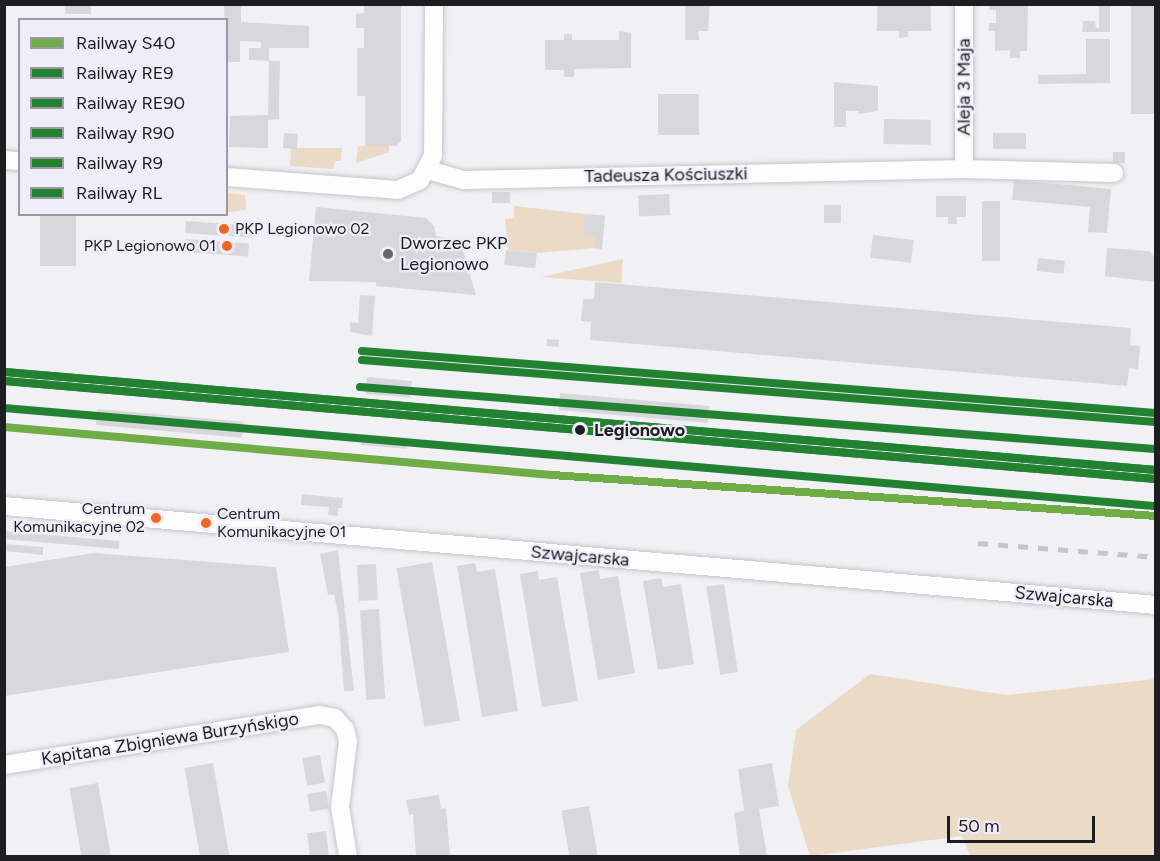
<!DOCTYPE html>
<meta charset="utf-8">
<style>
body{margin:0}
#map{position:relative;width:1160px;height:861px;overflow:hidden;background:#f0f0f5;font-family:Figtree,sans-serif}
div>[style]{position:absolute}
.green>*{inset:0;background:#ebdac5}
.building>*{inset:0;background:#d8d8dc;transform-origin:0 0}
.roads{filter:drop-shadow(0 0 2px #c6c6ca) drop-shadow(0 0 2px #c6c6ca)}
.minor>*{height:18px;margin:-9px;padding:0 9px;transform-origin:9px;border-radius:9px;background:#fdfdfe}
.rail>*{height:4.5px;margin-top:-2.25px;transform-origin:0;background:repeating-linear-gradient(90deg,#c6c6c6 0 10px,transparent 0 20px)}
.rail-1>*{height:8px;margin:-4px;padding:0 4px;transform-origin:4px;border-radius:4px;background:#70ad46}
.rail-2>*{height:8px;margin:-4px;padding:0 4px;transform-origin:4px;border-radius:4px;background:#238132}
.rail-3>*{height:8px;margin:-4px;padding:0 4px;transform-origin:4px;border-radius:4px;background:#238132}
.rail-4>*{height:8px;margin:-4px;padding:0 4px;transform-origin:4px;border-radius:4px;background:#238132}
.rail-5>*{height:8px;margin:-4px;padding:0 4px;transform-origin:4px;border-radius:4px;background:#238132}
.rail-6>*{height:8px;margin:-4px;padding:0 4px;transform-origin:4px;border-radius:4px;background:#238132}
.dots>*{width:16px;height:16px;translate:-50% -50%;box-sizing:border-box;border:3px solid #eeedf8;border-radius:50%}
span{translate:-50% -50%;white-space:nowrap;text-align:center;line-height:1.15;-webkit-text-stroke:4.5px #eeedf8;paint-order:stroke}
.bus-label{font-size:16px;color:#1e1d21}
.left{translate:0 -50%;text-align:left}
.right{translate:-100% -50%;text-align:right}
.street-label{font-size:18px;color:#1e1d21}
.poi-label{font-size:18px;color:#1e1d21}
.stop-label{font-size:18px;color:#1e1d21;font-weight:700}
.frame{position:absolute;inset:0;border:6px solid #1e1d21;pointer-events:none}
.legend{position:absolute;left:18px;top:18px;width:210px;height:198px;box-sizing:border-box;background:#eeedf8;border:2px solid #9b9aa2;margin:0;padding:8px 10px;list-style:none;font-size:18px;color:#1e1d21}
.legend li{display:flex;align-items:center;gap:12px;height:30px}
.legend b{width:30px;border:2px solid #9b9aa2}
.scale{position:absolute;left:947px;top:816px;width:148px;height:27px;box-sizing:border-box;border:3px solid #1e1d21;border-top:0;padding-left:8px;font-size:18px;line-height:21px;white-space:nowrap;color:#1e1d21;-webkit-text-stroke:4px #eeedf8;paint-order:stroke}
</style>
<div id="map">
<div class="green">
<i style="clip-path:polygon(358px 146px,389px 146px,389px 152px,356px 163px)"></i>
<i style="clip-path:polygon(291px 148px,342px 148px,341px 161px,335px 161px,333px 169px,290px 166px)"></i>
<i style="clip-path:polygon(227px 193px,245px 195px,246px 210px,227px 212px)"></i>
<i style="clip-path:polygon(514px 206px,585px 214px,605px 216px,594px 248px,537px 253px,508px 250px,505px 219px,514px 218px)"></i>
<i style="clip-path:polygon(623px 259px,621px 283px,541px 277px)"></i>
<i style="clip-path:polygon(870px 674px,1006px 695px,1155px 679px,1155px 856px,970px 856px,962px 836px,810px 856px,788px 786px,796px 730px)"></i>
</div>
<div class="building">
<i style="left:65px;top:4px;width:26px;height:10px"></i>
<i style="clip-path:polygon(224px 4px,241px 4px,241px 22px,309px 26px,309px 48px,269px 48px,269px 61px,280px 61px,279px 98px,279px 119px,268px 120px,268px 148px,229px 147px,230px 116px,268px 115px,269px 61px,249px 60px,249px 48px,261px 48px,261px 42px,240px 41px,240px 62px,226px 62px)"></i>
<i style="clip-path:polygon(364px 4px,401px 4px,401px 141px,396px 146px,365px 146px,365px 96px,357px 96px,357px 48px,364px 48px,364px 28px,356px 28px,356px 14px,364px 13px)"></i>
<i style="clip-path:polygon(710px 4px,708px 31px,698px 31px,699px 40px,685px 40px,685px 5px)"></i>
<i style="clip-path:polygon(877px 4px,931px 4px,931px 31px,908px 31px,908px 37px,899px 38px,899px 31px,877px 31px)"></i>
<i style="clip-path:polygon(989px 4px,1028px 4px,1027px 51px,1020px 51px,1020px 58px,1010px 58px,1010px 50px,995px 51px,995px 31px,989px 31px,989px 23px,996px 23px,996px 10px,989px 10px)"></i>
<i style="clip-path:polygon(1099px 4px,1110px 4px,1110px 32px,1082px 32px,1083px 21px,1095px 21px,1096px 28px,1099px 28px)"></i>
<i style="left:1131px;top:4px;width:24px;height:110px"></i>
<i style="clip-path:polygon(619px 31px,631px 33px,631px 68px,574px 69px,574px 77px,564px 77px,564px 70px,545px 70px,545px 40px,564px 40px,564px 34px,572px 34px,572px 40px,619px 40px)"></i>
<i style="clip-path:polygon(1086px 39px,1110px 39px,1110px 83px,1038px 84px,1038px 75px,1086px 74px)"></i>
<i style="clip-path:polygon(834px 82px,878px 86px,878px 111px,859px 114px,858px 111px,846px 111px,846px 127px,834px 127px)"></i>
<i style="left:658px;top:94px;width:41px;height:41px"></i>
<i style="left:884px;top:119px;width:47px;height:25px;rotate:1deg"></i>
<i style="left:284px;top:133px;width:14px;height:15px;rotate:4deg"></i>
<i style="left:993px;top:133px;width:33px;height:16px"></i>
<i style="left:1113px;top:152px;width:12px;height:11px"></i>
<i style="clip-path:polygon(1014px 180px,1111px 189px,1107px 233px,1088px 232px,1090px 207px,1012px 200px)"></i>
<i style="left:492px;top:192px;width:18px;height:11px"></i>
<i style="left:669px;top:194px;width:21px;height:31px;rotate:87deg"></i>
<i style="clip-path:polygon(936px 196px,966px 196px,966px 217px,957px 217px,957px 224px,948px 224px,948px 217px,936px 217px)"></i>
<i style="left:982px;top:201px;width:18px;height:60px"></i>
<i style="left:824px;top:205px;width:17px;height:18px"></i>
<i style="clip-path:polygon(316px 207px,426px 218px,434px 226px,436px 236px,460px 240px,476px 295px,376px 286px,376px 282px,309px 281px)"></i>
<i style="left:40px;top:214px;width:36px;height:52px"></i>
<i style="clip-path:polygon(585px 214px,605px 216px,602px 249px,594px 248px,596px 236px,583px 235px)"></i>
<i style="left:186px;top:221px;width:64px;height:12px;rotate:4deg"></i>
<i style="left:873px;top:235px;width:41px;height:23px;rotate:7deg"></i>
<i style="left:185px;top:239px;width:64px;height:13px;rotate:4deg"></i>
<i style="clip-path:polygon(1107px 248px,1149px 251px,1155px 258px,1155px 282px,1105px 276px)"></i>
<i style="left:506px;top:250px;width:31px;height:15px;rotate:6deg"></i>
<i style="left:1038px;top:258px;width:27px;height:13px;rotate:6deg"></i>
<i style="clip-path:polygon(595px 282px,1131px 328px,1130px 345px,1140px 346px,1138px 369px,1129px 368px,1127px 386px,590px 340px,591px 322px,581px 321px,583px 299px,594px 299px)"></i>
<i style="clip-path:polygon(360px 295px,375px 296px,372px 336px,350px 332px,350px 322px,358px 323px)"></i>
<i style="left:547px;top:339px;width:12px;height:7px;rotate:5deg"></i>
<i style="left:367px;top:377px;width:45px;height:17px;rotate:5deg"></i>
<i style="left:560px;top:393px;width:150px;height:17px;rotate:5deg"></i>
<i style="left:97px;top:409px;width:147px;height:16px;rotate:5deg"></i>
<i style="left:362px;top:434px;width:46px;height:11px;rotate:5deg"></i>
<i style="clip-path:polygon(302px 494px,343px 498px,342px 508px,338px 508px,338px 516px,328px 515px,329px 507px,301px 505px)"></i>
<i style="left:4px;top:531px;width:116px;height:8px;rotate:5deg"></i>
<i style="clip-path:polygon(4px 544px,43px 547px,43px 555px,4px 551px)"></i>
<i style="clip-path:polygon(338px 550px,354px 691px,344px 691px,338px 613px,334px 594px,328px 595px,320px 554px)"></i>
<i style="clip-path:polygon(94px 553px,276px 567px,289px 652px,4px 696px,4px 567px)"></i>
<i style="left:432px;top:562px;width:161px;height:36px;rotate:80deg"></i>
<i style="clip-path:polygon(475px 563px,477px 572px,495px 569px,518px 711px,482px 717px,457px 566px)"></i>
<i style="left:376px;top:564px;width:36px;height:19px;rotate:87deg"></i>
<i style="clip-path:polygon(599px 570px,600px 579px,618px 576px,635px 673px,598px 680px,580px 573px)"></i>
<i style="clip-path:polygon(538px 571px,539px 580px,557px 577px,578px 701px,542px 707px,520px 574px)"></i>
<i style="clip-path:polygon(661px 578px,663px 587px,681px 584px,694px 664px,658px 670px,643px 581px)"></i>
<i style="left:724px;top:584px;width:89px;height:18px;rotate:81deg"></i>
<i style="left:379px;top:609px;width:90px;height:19px;rotate:86deg"></i>
<i style="left:320px;top:755px;width:28px;height:18px;rotate:80deg"></i>
<i style="left:213px;top:763px;width:94px;height:29px;rotate:80deg"></i>
<i style="clip-path:polygon(772px 763px,779px 806px,759px 809px,767px 856px,740px 856px,734px 813px,744px 811px,738px 769px)"></i>
<i style="left:98px;top:783px;width:74px;height:29px;rotate:80deg"></i>
<i style="left:326px;top:791px;width:18px;height:19px;rotate:81deg"></i>
<i style="clip-path:polygon(439px 795px,441px 809px,446px 808px,450px 856px,416px 856px,413px 814px,409px 815px,406px 800px)"></i>
<i style="left:589px;top:806px;width:51px;height:28px;rotate:80deg"></i>
<i style="left:326px;top:831px;width:24px;height:19px;rotate:83deg"></i>
</div>
<div class="roads">
<div class="minor">
<i style="left:964px;top:4px;width:165px;rotate:90deg"></i>
<i style="left:4px;top:160px;width:16px;rotate:4deg"></i>
<i style="left:428px;top:170px;width:37px;rotate:16deg"></i>
<i style="left:464px;top:180px;width:500px;rotate:-1.26deg"></i>
<i style="left:964px;top:169px;width:150px;rotate:1.5deg"></i>
<i style="left:226px;top:177px;width:172px;rotate:4.3deg"></i>
<i style="left:398px;top:190px;width:24px;rotate:-24deg"></i>
<i style="left:420px;top:180px;width:27px;rotate:-62deg"></i>
<i style="left:433px;top:156px;width:152px;rotate:-89.6deg"></i>
<i style="left:4px;top:506px;width:1156px;rotate:4.91deg"></i>
<i style="left:4px;top:765px;width:320px;rotate:-9deg"></i>
<i style="left:320px;top:715px;width:15px;rotate:11deg"></i>
<i style="left:335px;top:718px;width:15px;rotate:48deg"></i>
<i style="left:345px;top:729px;width:12px;rotate:76deg"></i>
<i style="left:348px;top:741px;width:66px;rotate:96.9deg"></i>
<i style="left:340px;top:807px;width:50px;rotate:80.7deg"></i>
</div>
</div>
<div class="rail">
<i style="left:978px;top:543px;width:179px;rotate:4.5deg"></i>
</div>
<div class="rail-1">
<i style="left:4px;top:427px;width:550px;rotate:5.01deg"></i>
<i style="left:552px;top:475px;width:605px;rotate:3.88deg"></i>
</div>
<div class="rail-2">
<i style="left:4px;top:372px;width:1156px;rotate:4.86deg"></i>
</div>
<div class="rail-3">
<i style="left:4px;top:381px;width:1155px;rotate:4.87deg"></i>
</div>
<div class="rail-4">
<i style="left:362px;top:360px;width:796px;rotate:4.46deg"></i>
<i style="left:5px;top:381px;width:1155px;rotate:4.87deg"></i>
</div>
<div class="rail-5">
<i style="left:360px;top:387px;width:797px;rotate:4.46deg"></i>
<i style="left:4px;top:408px;width:1154px;rotate:4.87deg"></i>
</div>
<div class="rail-6">
<i style="left:362px;top:351px;width:796px;rotate:4.46deg"></i>
<i style="left:6px;top:372px;width:1154px;rotate:4.87deg"></i>
</div>
<div class="dots">
<i style="left:224px;top:229px;background:#f26522"></i>
<i style="left:227px;top:246px;background:#f26522"></i>
<i style="left:388px;top:254px;background:#68676b"></i>
<i style="left:580px;top:430px;background:#1e1d21"></i>
<i style="left:156px;top:518px;background:#f26522"></i>
<i style="left:206px;top:523px;background:#f26522"></i>
</div>
<div class="bus-label">
<span class="left" style="left:235px;top:229px">PKP Legionowo 02</span>
<span class="right" style="left:216px;top:246px">PKP Legionowo 01</span>
<span class="right" style="left:145px;top:518px">Centrum<br>Komunikacyjne 02</span>
<span class="left" style="left:217px;top:523px">Centrum<br>Komunikacyjne 01</span>
</div>
<div class="street-label">
<span style="left:964px;top:87px;rotate:-90deg">Aleja 3 Maja</span>
<span style="left:666px;top:175px;rotate:-1deg">Tadeusza Kościuszki</span>
<span style="left:580px;top:556px;rotate:5deg">Szwajcarska</span>
<span style="left:1064px;top:597px;rotate:5deg">Szwajcarska</span>
<span style="left:170px;top:739px;rotate:-9deg">Kapitana Zbigniewa Burzyńskigo</span>
</div>
<div class="poi-label">
<span class="left" style="left:400px;top:254px">Dworzec PKP<br>Legionowo</span>
</div>
<div class="stop-label">
<span class="left" style="left:594px;top:430px">Legionowo</span>
</div>
<div class="frame"></div>
<ul class="legend">
<li><b style="height:8px;background:#70ad46"></b>Railway S40</li>
<li><b style="height:8px;background:#238132"></b>Railway RE9</li>
<li><b style="height:8px;background:#238132"></b>Railway RE90</li>
<li><b style="height:8px;background:#238132"></b>Railway R90</li>
<li><b style="height:8px;background:#238132"></b>Railway R9</li>
<li><b style="height:8px;background:#238132"></b>Railway RL</li>
</ul>
<div class="scale">50 m</div>
</div>
